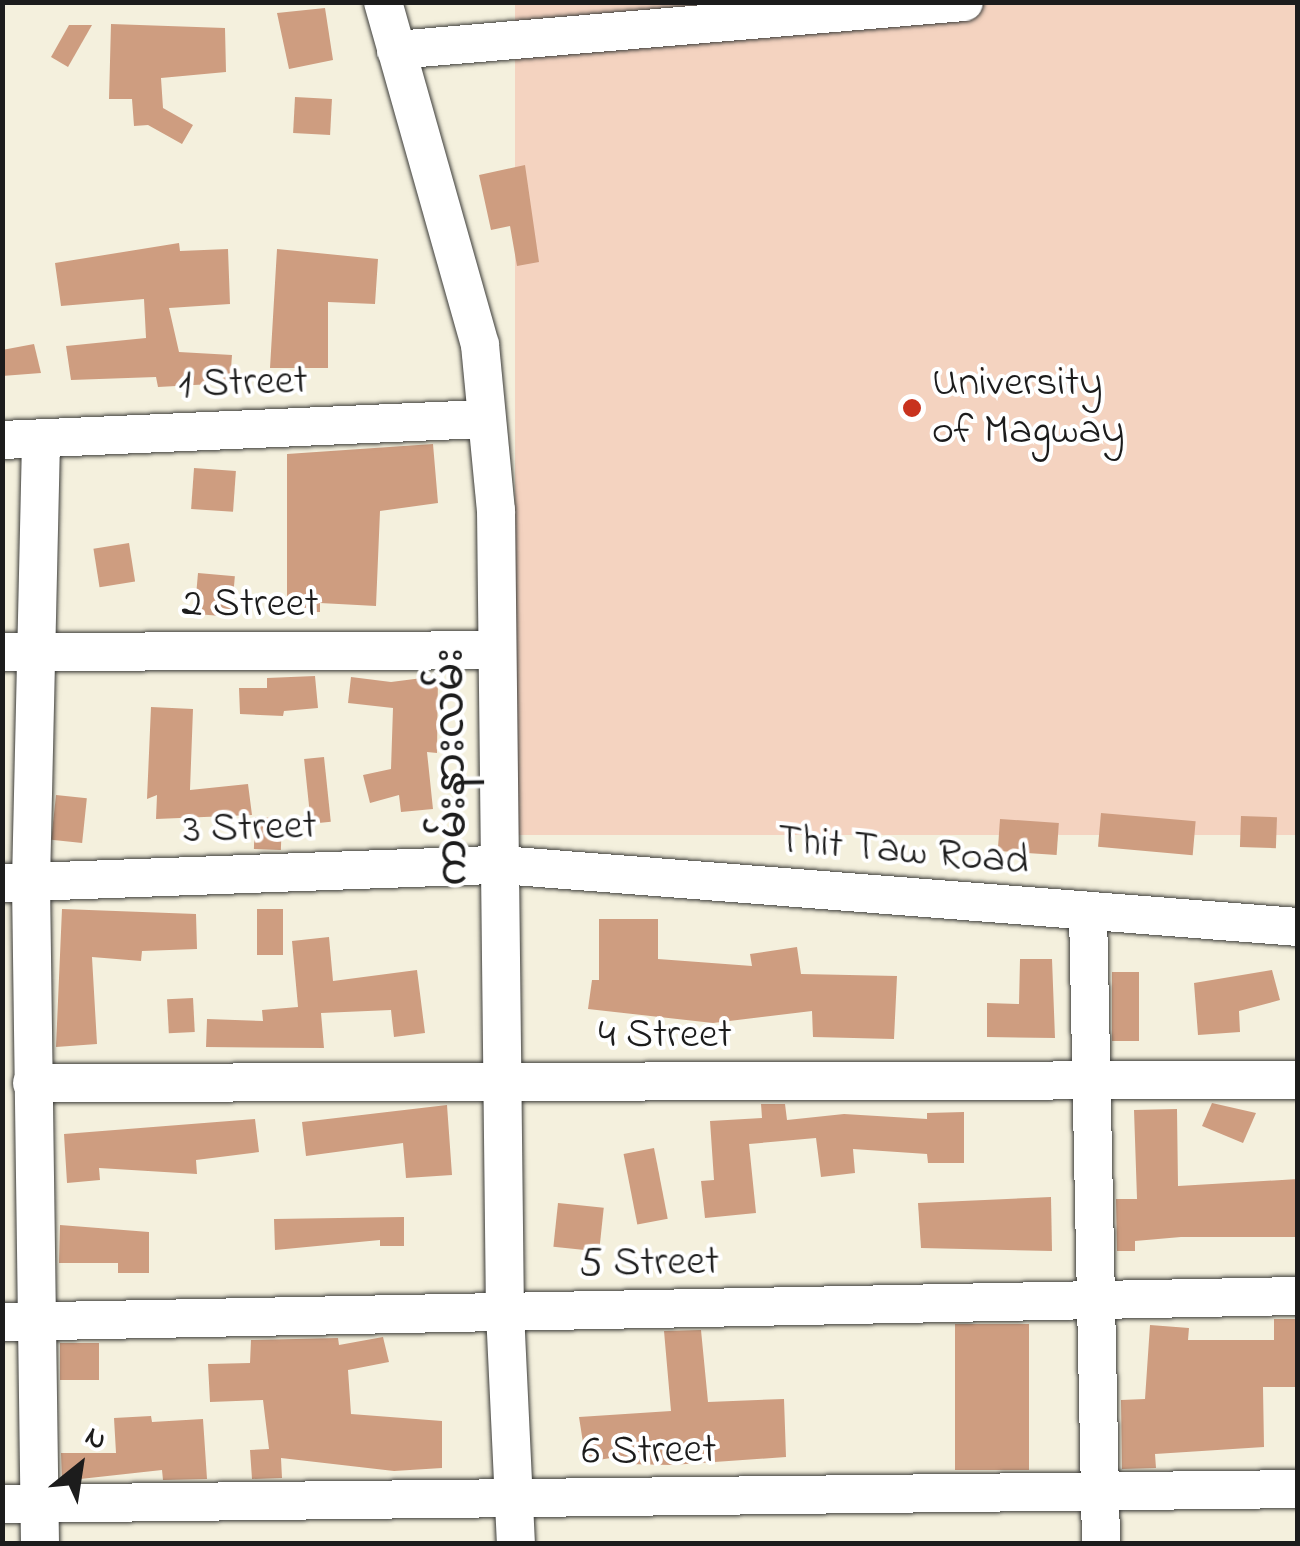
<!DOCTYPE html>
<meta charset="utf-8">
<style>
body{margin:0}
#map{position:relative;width:1300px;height:1546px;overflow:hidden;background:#f4f0dd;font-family:"Indie Flower","Noto Sans Myanmar",sans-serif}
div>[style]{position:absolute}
.built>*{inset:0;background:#f4d3c0;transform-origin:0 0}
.building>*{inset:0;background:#ce9d80;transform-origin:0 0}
.roads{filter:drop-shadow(0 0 2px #3c3c39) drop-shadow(0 0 2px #3c3c39)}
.minor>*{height:38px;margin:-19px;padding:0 19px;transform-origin:19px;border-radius:19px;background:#fff}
.dots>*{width:28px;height:28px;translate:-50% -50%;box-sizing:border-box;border:5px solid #fff;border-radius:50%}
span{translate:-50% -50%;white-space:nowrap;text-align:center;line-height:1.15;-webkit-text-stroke:8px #fff;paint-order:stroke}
.street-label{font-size:42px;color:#1c1c1c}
.poi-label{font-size:42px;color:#1c1c1c}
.left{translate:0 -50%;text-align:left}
.frame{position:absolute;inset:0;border:5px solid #1c1c1c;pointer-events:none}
.north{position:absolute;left:30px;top:1416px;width:100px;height:100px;-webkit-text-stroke:8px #fff;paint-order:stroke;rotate:30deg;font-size:28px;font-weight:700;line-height:40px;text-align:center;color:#1c1c1c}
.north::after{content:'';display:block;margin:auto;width:35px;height:45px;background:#1c1c1c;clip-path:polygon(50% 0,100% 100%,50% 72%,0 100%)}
</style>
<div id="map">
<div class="built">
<i style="left:515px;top:3px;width:782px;height:832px"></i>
</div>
<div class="building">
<i style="clip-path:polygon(325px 8px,333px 60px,289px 69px,277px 13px)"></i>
<i style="clip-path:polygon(111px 24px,225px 28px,226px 72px,161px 78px,163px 108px,193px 125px,182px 144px,148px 125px,134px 126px,132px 99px,109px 99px)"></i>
<i style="clip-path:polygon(69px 25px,92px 25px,68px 67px,51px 57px)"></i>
<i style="left:295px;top:97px;width:37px;height:36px;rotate:3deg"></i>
<i style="clip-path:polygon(525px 165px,539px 262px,517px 266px,510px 226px,491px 230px,479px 175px)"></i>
<i style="clip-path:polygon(179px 243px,180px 251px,228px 249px,230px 304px,169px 308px,179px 352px,232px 355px,230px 383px,158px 387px,156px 377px,71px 380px,66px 346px,146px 338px,144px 299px,61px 306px,55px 263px)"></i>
<i style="clip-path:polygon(277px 249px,378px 259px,375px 304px,328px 302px,328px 368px,270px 368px)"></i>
<i style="clip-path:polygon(34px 344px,41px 373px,2px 376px,2px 350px)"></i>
<i style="clip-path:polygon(433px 444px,438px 503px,380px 511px,376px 606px,320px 603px,320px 612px,287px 612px,287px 454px)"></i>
<i style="left:194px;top:468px;width:42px;height:41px;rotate:4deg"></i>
<i style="left:129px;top:543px;width:39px;height:36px;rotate:81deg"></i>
<i style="left:198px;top:573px;width:37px;height:41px;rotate:5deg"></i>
<i style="clip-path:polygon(315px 676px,318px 708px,284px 711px,283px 716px,240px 714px,239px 688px,267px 688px,267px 678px)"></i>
<i style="clip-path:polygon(438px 676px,437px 753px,427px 752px,433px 809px,401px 812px,399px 795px,370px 803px,363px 775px,391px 769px,393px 708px,348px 703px,351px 677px,391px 682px)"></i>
<i style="clip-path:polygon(151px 707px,193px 709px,190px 790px,248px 784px,252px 815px,156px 819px,157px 795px,147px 799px)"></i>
<i style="left:324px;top:757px;width:65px;height:20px;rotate:84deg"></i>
<i style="left:56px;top:795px;width:31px;height:45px;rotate:6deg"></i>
<i style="left:1101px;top:813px;width:95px;height:34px;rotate:5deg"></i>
<i style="left:1241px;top:816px;width:36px;height:31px;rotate:2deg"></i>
<i style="left:255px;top:817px;width:27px;height:32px;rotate:2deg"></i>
<i style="left:1000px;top:819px;width:59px;height:32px;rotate:4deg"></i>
<i style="clip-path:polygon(62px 909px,196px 914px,197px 949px,142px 951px,141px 961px,92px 957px,97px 1044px,56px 1047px)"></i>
<i style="left:257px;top:909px;width:26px;height:46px"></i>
<i style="clip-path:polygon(599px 919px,658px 919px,658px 959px,752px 966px,750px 954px,797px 947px,801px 974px,897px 976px,894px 1039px,813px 1037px,812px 1011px,713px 1023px,588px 1009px,592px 980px,599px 980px)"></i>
<i style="clip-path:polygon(329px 937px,333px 981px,417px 970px,425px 1033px,394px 1037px,391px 1010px,321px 1013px,324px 1048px,206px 1047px,207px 1019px,263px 1021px,262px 1010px,298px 1007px,292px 941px)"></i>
<i style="clip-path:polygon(1020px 959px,1052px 959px,1055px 1038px,987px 1037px,987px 1003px,1019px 1004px)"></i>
<i style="clip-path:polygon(1272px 970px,1280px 1000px,1239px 1011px,1240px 1032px,1198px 1035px,1194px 983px)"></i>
<i style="left:1112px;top:972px;width:27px;height:69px"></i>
<i style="left:193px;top:998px;width:34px;height:26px;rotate:87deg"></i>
<i style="clip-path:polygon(1212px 1103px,1256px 1113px,1243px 1143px,1202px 1126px)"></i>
<i style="clip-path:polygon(761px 1104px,785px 1104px,787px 1120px,844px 1114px,927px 1119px,927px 1113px,964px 1112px,964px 1163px,928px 1163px,927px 1154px,853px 1149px,855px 1173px,821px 1177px,816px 1138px,749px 1144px,756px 1213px,705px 1218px,701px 1181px,714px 1180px,710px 1121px,762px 1118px)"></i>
<i style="clip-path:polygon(447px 1105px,452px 1175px,406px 1178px,403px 1143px,306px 1156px,302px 1122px)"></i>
<i style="clip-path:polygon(1177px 1109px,1178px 1186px,1298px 1179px,1298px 1237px,1181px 1237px,1135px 1241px,1135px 1251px,1117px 1251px,1116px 1199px,1137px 1199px,1134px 1110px)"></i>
<i style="clip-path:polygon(255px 1119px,259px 1152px,196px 1160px,197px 1174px,99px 1168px,100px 1180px,67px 1183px,64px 1134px)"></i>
<i style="left:654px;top:1148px;width:72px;height:31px;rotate:79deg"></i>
<i style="clip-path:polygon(1051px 1197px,1052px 1251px,921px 1248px,918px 1203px)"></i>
<i style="left:558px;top:1203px;width:46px;height:44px;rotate:6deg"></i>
<i style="clip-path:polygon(404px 1217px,404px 1246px,380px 1246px,380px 1240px,275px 1250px,274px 1219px)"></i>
<i style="clip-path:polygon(60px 1225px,149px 1232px,149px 1273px,118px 1273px,118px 1263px,59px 1263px)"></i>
<i style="clip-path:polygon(1274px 1319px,1297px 1319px,1297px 1387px,1263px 1387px,1264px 1447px,1155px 1454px,1156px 1468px,1122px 1469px,1121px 1400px,1145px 1399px,1150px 1325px,1189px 1328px,1188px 1340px,1274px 1340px)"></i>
<i style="left:1029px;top:1324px;width:146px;height:74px;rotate:90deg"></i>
<i style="clip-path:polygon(701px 1330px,708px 1402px,784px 1399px,786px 1457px,672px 1465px,624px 1464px,623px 1456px,586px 1462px,579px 1417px,671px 1411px,664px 1331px)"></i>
<i style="clip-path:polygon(383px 1337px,389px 1362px,348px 1370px,351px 1414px,442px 1421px,442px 1468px,394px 1471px,281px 1458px,282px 1478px,252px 1479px,250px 1450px,269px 1449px,263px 1400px,210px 1402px,208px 1364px,250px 1363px,251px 1340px,338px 1338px,339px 1345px)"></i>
<i style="left:60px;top:1343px;width:39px;height:37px"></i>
<i style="clip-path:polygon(151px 1416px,152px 1422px,203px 1419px,207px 1479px,163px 1480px,162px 1470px,62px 1481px,61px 1453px,116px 1453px,114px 1418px)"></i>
</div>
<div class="roads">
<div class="minor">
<i style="left:383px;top:2px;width:356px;rotate:74.2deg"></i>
<i style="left:480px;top:345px;width:166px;rotate:84.5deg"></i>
<i style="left:496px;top:510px;width:802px;rotate:89.36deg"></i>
<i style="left:505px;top:1312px;width:232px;rotate:87.3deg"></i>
<i style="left:396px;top:50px;width:570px;rotate:-4.83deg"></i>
<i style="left:2px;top:440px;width:485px;rotate:-2.5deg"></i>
<i style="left:2px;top:652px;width:494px;rotate:-0.2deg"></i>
<i style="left:2px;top:883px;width:499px;rotate:-2.1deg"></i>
<i style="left:501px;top:865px;width:799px;rotate:4.45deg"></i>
<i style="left:1088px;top:912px;width:632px;rotate:88.82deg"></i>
<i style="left:32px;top:1083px;width:1266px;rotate:-0.14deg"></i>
<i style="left:2px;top:1322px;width:1296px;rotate:-1.15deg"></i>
<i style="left:2px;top:1504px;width:1296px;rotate:-0.66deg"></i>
<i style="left:40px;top:1544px;width:662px;rotate:-90.78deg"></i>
<i style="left:31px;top:882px;width:444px;rotate:-88.7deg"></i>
</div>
</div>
<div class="dots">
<i style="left:912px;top:408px;background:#c8321e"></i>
</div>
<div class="street-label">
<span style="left:243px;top:384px;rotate:-2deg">1 Street</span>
<span style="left:250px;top:605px">2 Street</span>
<span style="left:454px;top:767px;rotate:-91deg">ကမ်းနားလမ်း</span>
<span style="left:250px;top:829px;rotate:-2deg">3 Street</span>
<span style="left:903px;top:852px;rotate:5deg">Thit Taw Road</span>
<span style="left:665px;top:1036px">4 Street</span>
<span style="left:649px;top:1264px;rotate:-1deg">5 Street</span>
<span style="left:649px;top:1452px;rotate:-1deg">6 Street</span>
</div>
<div class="poi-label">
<span class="left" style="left:932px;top:408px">University<br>of Magway</span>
</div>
<div class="frame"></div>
<div class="north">N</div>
</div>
